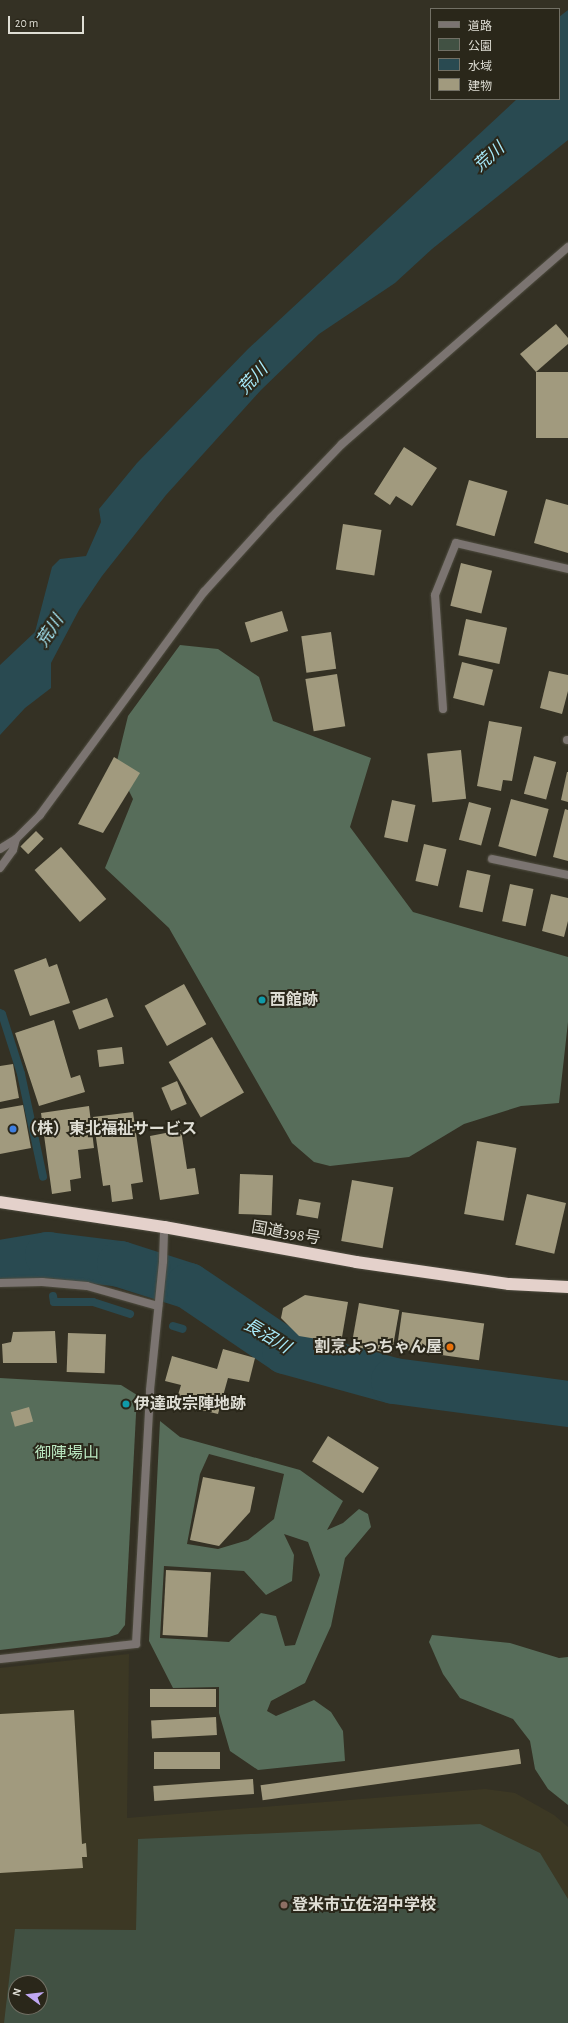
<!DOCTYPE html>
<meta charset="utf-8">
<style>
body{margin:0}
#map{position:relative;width:568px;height:2023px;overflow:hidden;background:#343124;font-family:"Alegreya Sans","Noto Sans JP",sans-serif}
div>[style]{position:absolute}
.built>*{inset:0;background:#3c3824}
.green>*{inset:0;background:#415143}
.forest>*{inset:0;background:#576d5a}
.water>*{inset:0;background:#294a51}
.stream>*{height:8px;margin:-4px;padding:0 4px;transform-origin:4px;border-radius:4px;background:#294a51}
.river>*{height:46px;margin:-23px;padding:0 23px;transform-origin:23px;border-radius:23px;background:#294a51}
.building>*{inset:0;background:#a19a7e;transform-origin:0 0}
.roads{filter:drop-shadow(0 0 1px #4f4d40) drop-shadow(0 0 1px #4f4d40)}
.street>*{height:8px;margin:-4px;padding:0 4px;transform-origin:4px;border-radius:4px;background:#7b7471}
.highway>*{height:12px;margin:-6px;padding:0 6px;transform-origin:6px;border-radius:6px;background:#e4d1cb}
.dots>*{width:11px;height:11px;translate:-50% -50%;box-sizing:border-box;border:2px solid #2a271a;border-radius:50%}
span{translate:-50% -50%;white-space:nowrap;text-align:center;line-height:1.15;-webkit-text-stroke:4px #2a271a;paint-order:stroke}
.poi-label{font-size:16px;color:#dfded5;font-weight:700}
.left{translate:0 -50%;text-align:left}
.right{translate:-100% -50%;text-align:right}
.street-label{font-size:16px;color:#dfded5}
.park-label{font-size:16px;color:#bbe8c1}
.water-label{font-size:17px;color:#a8ebfb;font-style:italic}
.legend{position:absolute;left:430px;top:8px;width:130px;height:92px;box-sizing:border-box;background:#2a271a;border:1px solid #727065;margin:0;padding:5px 7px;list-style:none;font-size:12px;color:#dfded5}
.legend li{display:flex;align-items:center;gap:8px;height:20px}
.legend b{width:20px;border:1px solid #727065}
.north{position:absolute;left:8px;top:1975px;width:40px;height:40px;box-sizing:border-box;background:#2a271a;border:1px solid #727065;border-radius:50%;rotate:285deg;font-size:11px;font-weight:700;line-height:16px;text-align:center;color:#dfded5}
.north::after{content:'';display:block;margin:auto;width:14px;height:18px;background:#c0a8f3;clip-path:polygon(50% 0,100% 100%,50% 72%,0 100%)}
.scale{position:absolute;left:8px;top:16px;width:76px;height:18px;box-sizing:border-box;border:2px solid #dfded5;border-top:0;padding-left:5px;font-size:12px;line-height:14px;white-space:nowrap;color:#dfded5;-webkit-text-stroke:3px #2a271a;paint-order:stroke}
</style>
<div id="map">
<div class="built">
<i style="clip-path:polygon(evenodd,129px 1654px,127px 1818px,485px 1789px,515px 1793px,554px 1815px,568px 1827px,568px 2023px,0 2023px,0 1668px,129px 1654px,16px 1983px,40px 1983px,40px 2007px,16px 2007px,16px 1983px)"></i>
</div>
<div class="green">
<i style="clip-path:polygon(evenodd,480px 1824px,540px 1853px,568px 1899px,568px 2023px,4px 2023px,15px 1929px,136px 1930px,138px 1839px,480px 1824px,16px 1983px,40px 1983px,40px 2007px,16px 2007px,16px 1983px)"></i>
</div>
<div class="forest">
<i style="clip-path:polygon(180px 645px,218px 649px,259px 677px,273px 721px,371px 758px,350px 827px,413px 912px,568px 957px,568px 1022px,559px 1103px,521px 1106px,464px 1124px,409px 1157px,330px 1166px,314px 1162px,292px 1143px,169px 928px,105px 868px,133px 799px,116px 765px,128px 716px)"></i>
<i style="clip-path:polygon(0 1378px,121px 1385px,137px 1395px,125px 1625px,118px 1634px,109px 1637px,0 1650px)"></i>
<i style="clip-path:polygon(evenodd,160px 1421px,180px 1437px,300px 1470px,343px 1501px,327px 1530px,343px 1523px,359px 1509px,368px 1514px,371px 1527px,345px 1558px,331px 1626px,305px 1683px,271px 1701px,267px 1711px,276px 1716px,314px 1700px,331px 1712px,343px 1731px,345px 1761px,258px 1770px,230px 1751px,219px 1713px,219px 1687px,173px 1688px,149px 1641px,160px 1421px,209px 1454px,284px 1474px,274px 1519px,248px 1540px,218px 1549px,187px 1544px,200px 1474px,209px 1454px,160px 1421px,284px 1534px,308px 1542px,320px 1575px,295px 1645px,285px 1646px,276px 1616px,261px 1613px,229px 1642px,160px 1638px,164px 1566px,244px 1571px,266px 1595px,292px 1581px,294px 1555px,284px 1534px)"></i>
<i style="clip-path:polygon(432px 1635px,510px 1643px,559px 1658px,568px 1657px,568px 1805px,548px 1789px,535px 1769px,530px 1741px,513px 1719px,460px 1698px,443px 1674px,429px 1642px)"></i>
</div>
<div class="water">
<i style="clip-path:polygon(568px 10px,568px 140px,432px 249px,395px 283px,319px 334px,261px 390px,166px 495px,102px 576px,79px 610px,51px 663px,51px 688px,25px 708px,0 735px,0 665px,35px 632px,52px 567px,60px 559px,86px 556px,101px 522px,99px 509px,137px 463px,248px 349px,517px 99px,559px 99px,559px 17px)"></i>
</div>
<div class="stream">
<i style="left:0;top:1013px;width:2px;rotate:27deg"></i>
<i style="left:2px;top:1014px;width:63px;rotate:72.4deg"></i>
<i style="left:21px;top:1074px;width:105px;rotate:77.9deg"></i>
<i style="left:53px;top:1296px;width:6px;rotate:81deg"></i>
<i style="left:54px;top:1302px;width:39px"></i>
<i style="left:93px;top:1302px;width:39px;rotate:18deg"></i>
<i style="left:173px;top:1326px;width:10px;rotate:17deg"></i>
</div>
<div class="river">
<i style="left:0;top:1263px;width:49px;rotate:-9.5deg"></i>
<i style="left:48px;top:1255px;width:73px;rotate:7.1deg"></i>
<i style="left:120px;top:1264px;width:72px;rotate:17.7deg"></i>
<i style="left:189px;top:1286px;width:116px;rotate:34.1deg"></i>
<i style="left:285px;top:1351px;width:113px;rotate:15.4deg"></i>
<i style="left:394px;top:1381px;width:176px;rotate:7.5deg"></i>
</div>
<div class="building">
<i style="clip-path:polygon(556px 324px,568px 338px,568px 344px,536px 372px,520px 354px)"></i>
<i style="left:536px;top:372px;width:32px;height:66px"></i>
<i style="clip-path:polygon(404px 447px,437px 468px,412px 506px,396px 496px,390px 505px,374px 494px)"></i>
<i style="left:469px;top:480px;width:40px;height:47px;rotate:16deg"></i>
<i style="clip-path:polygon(546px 499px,568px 505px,568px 553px,534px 543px)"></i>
<i style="left:343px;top:524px;width:39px;height:46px;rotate:9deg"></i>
<i style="left:461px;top:563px;width:32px;height:44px;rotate:14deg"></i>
<i style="left:282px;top:611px;width:21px;height:39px;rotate:73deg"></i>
<i style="left:466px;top:619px;width:42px;height:37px;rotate:12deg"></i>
<i style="left:331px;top:632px;width:37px;height:30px;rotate:82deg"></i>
<i style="left:462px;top:662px;width:32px;height:37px;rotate:14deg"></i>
<i style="clip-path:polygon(549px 671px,568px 675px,568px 691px,562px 714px,540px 708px)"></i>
<i style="left:337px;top:674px;width:53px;height:32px;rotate:81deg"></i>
<i style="clip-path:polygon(489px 721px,522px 727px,512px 781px,503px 780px,501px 791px,477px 786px)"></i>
<i style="left:461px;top:750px;width:49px;height:34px;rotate:84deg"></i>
<i style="left:534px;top:756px;width:23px;height:39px;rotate:15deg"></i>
<i style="clip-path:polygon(114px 757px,140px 773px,103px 833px,78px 824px)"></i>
<i style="clip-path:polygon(567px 772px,568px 772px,568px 802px,561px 800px)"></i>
<i style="left:511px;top:799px;width:39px;height:49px;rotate:15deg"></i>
<i style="left:392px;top:800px;width:24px;height:38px;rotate:12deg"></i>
<i style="left:469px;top:802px;width:23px;height:39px;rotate:15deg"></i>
<i style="clip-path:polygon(565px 809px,568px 810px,568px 861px,553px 857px)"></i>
<i style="left:36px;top:831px;width:11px;height:22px;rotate:45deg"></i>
<i style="left:424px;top:844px;width:23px;height:38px;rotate:13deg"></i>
<i style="left:61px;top:847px;width:69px;height:35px;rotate:49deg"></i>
<i style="left:467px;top:870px;width:24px;height:38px;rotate:12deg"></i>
<i style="left:510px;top:884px;width:24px;height:38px;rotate:12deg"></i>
<i style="clip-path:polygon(551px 894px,568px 898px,568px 921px,564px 937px,542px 931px)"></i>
<i style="clip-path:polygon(46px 958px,49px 967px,57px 964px,70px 1003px,30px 1016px,14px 970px)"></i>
<i style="left:184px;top:984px;width:46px;height:45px;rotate:61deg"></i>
<i style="left:107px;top:998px;width:20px;height:37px;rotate:70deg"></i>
<i style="clip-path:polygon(54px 1020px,71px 1078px,80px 1075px,85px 1092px,39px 1106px,15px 1033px)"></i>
<i style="left:212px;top:1037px;width:64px;height:50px;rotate:60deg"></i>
<i style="left:122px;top:1047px;width:17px;height:25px;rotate:83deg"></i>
<i style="clip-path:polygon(13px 1064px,19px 1098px,0 1102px,0 1066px)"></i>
<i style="left:177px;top:1081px;width:25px;height:17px;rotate:67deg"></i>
<i style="clip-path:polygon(23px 1105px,31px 1148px,0 1154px,0 1109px)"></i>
<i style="clip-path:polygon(89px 1106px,94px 1148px,78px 1150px,81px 1178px,70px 1180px,71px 1191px,52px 1194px,41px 1113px)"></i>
<i style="clip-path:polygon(133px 1112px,143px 1182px,131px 1184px,133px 1199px,112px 1202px,110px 1185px,103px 1186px,93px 1117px)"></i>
<i style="clip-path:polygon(181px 1130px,187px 1169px,195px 1168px,199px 1194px,160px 1200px,150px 1136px)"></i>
<i style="left:477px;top:1141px;width:40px;height:74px;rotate:10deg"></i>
<i style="left:240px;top:1174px;width:33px;height:40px;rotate:2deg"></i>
<i style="left:352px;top:1180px;width:42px;height:62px;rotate:10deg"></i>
<i style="left:527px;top:1194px;width:40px;height:52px;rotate:13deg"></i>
<i style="left:299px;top:1199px;width:22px;height:16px;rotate:10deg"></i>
<i style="clip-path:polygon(305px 1295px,348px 1302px,341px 1343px,299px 1336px,281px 1318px,283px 1308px)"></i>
<i style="left:359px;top:1303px;width:41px;height:44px;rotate:10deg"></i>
<i style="left:402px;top:1312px;width:83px;height:37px;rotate:8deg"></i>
<i style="clip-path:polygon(55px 1331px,57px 1363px,3px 1363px,2px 1344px,11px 1342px,13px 1332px)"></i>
<i style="left:68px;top:1333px;width:38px;height:39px;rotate:2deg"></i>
<i style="clip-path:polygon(223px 1349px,255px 1358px,249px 1382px,228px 1378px,218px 1414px,189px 1407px,192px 1398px,178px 1395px,181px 1385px,165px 1381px,172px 1356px,217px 1369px)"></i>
<i style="left:29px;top:1407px;width:15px;height:19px;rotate:74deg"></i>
<i style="left:328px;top:1436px;width:60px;height:30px;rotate:32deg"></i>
<i style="clip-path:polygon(203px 1477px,255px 1487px,250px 1512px,219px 1546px,190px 1540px)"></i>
<i style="left:166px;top:1570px;width:45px;height:65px;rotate:3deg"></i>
<i style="left:216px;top:1689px;width:18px;height:66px;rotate:90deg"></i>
<i style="clip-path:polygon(74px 1710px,82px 1844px,86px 1843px,87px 1857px,82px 1857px,83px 1868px,0 1873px,0 1714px)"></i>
<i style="left:216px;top:1717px;width:18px;height:65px;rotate:87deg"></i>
<i style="left:519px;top:1749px;width:15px;height:261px;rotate:82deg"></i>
<i style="left:220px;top:1752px;width:17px;height:66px;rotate:90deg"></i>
<i style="left:253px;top:1779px;width:15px;height:100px;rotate:86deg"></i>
</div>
<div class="roads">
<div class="street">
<i style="left:443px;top:709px;width:114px;rotate:-94deg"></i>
<i style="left:435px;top:595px;width:56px;rotate:-68deg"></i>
<i style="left:456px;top:543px;width:115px;rotate:13.1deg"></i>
<i style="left:567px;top:740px;width:1px"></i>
<i style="left:0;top:849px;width:19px;rotate:-32deg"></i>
<i style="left:16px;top:839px;width:34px;rotate:-45deg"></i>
<i style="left:40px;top:815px;width:277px;rotate:-53.7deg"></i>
<i style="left:204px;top:592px;width:100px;rotate:-47.8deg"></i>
<i style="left:271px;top:518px;width:103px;rotate:-46.2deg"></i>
<i style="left:342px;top:444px;width:300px;rotate:-41.1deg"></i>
<i style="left:492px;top:859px;width:78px;rotate:11.9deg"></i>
<i style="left:0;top:868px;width:22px;rotate:-54deg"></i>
<i style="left:13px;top:850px;width:11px;rotate:-75deg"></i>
<i style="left:0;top:1283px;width:42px;rotate:-1.4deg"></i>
<i style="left:42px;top:1282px;width:45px;rotate:5.1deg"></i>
<i style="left:87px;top:1286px;width:74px;rotate:15.7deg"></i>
<i style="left:0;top:1659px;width:137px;rotate:-6.3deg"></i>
<i style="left:136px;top:1644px;width:254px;rotate:-86.8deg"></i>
<i style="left:150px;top:1390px;width:130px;rotate:-84.2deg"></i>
<i style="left:163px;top:1261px;width:34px;rotate:-88deg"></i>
</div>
<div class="highway">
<i style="left:0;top:1202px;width:166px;rotate:8.7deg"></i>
<i style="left:164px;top:1227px;width:195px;rotate:10.3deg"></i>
<i style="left:356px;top:1262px;width:155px;rotate:8.2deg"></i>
<i style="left:509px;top:1284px;width:59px;rotate:2.9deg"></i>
</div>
</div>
<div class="dots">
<i style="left:262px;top:1000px;background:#0f9aa8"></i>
<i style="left:13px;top:1129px;background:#3f7fe0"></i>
<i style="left:450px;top:1347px;background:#e8710a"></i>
<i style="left:126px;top:1404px;background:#0f9aa8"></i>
<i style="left:284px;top:1905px;background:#8d6e63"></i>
</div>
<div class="poi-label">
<span class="left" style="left:270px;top:1000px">西館跡</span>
<span class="left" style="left:21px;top:1129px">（株）東北福祉サービス</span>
<span class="right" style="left:442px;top:1347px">割烹よっちゃん屋</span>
<span class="left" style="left:134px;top:1404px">伊達政宗陣地跡</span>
<span class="left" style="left:292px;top:1905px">登米市立佐沼中学校</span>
</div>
<div class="street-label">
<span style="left:286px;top:1233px;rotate:10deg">国道398号</span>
</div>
<div class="park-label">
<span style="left:67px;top:1453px">御陣場山</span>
</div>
<div class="water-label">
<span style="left:489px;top:157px;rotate:-42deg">荒川</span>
<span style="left:253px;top:379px;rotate:-47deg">荒川</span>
<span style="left:50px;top:631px;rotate:-57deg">荒川</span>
<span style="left:267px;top:1336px;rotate:31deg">長沼川</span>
</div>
<ul class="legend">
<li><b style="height:5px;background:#7b7471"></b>道路</li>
<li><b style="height:11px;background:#415143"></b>公園</li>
<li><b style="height:11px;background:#294a51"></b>水域</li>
<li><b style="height:11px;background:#a19a7e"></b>建物</li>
</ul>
<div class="north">N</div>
<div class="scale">20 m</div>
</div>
